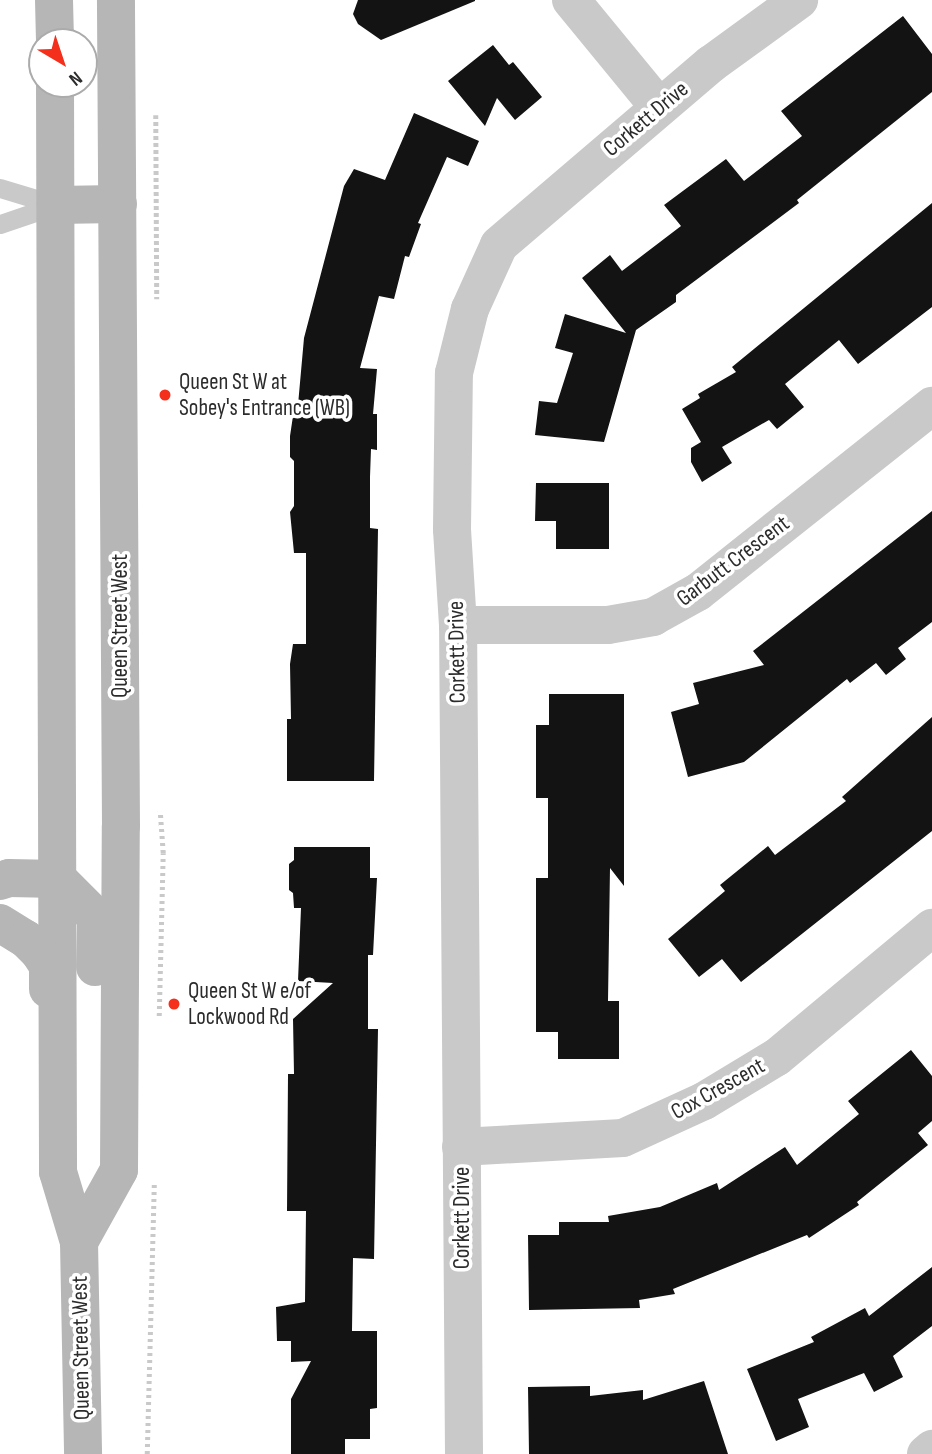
<!DOCTYPE html>
<style>
body{margin:0}
#map{position:relative;width:932px;height:1454px;overflow:hidden;background:#fff;font-family:"Sofia Sans Condensed",sans-serif}
div>[style]{position:absolute}
.building>*{inset:0;background:#131313}
.path>*{height:4.5px;margin-top:-2.25px;transform-origin:0;background:repeating-linear-gradient(90deg,#c9c9c9 0 3.5px,transparent 0 7px)}
.service>*{height:19px;margin:-9.5px;padding:0 9.5px;transform-origin:9.5px;border-radius:9.5px;background:#c9c9c9}
.minor>*{height:38px;margin:-19px;padding:0 19px;transform-origin:19px;border-radius:19px;background:#c9c9c9}
.secondary>*{height:38px;margin:-19px;padding:0 19px;transform-origin:19px;border-radius:19px;background:#b6b6b6}
.dots>*{width:19px;height:19px;translate:-50% -50%;box-sizing:border-box;border:4px solid #fff;border-radius:50%}
span{translate:-50% -50%;white-space:nowrap;text-align:center;line-height:1.15;-webkit-text-stroke:7px #fff;paint-order:stroke}
.street-label{font-size:23px;color:#2c2c2c}
.poi-label{font-size:23px;color:#2c2c2c}
.left{translate:0 -50%;text-align:left}
.north{position:absolute;left:28px;top:28px;width:70px;height:70px;box-sizing:border-box;background:#fff;border:2px solid #ababab;border-radius:50%;rotate:141deg;font-size:19px;font-weight:700;line-height:28px;text-align:center;color:#2c2c2c}
.north::after{content:'';display:block;margin:auto;width:24px;height:32px;background:#f4301d;clip-path:polygon(50% 0,100% 100%,50% 72%,0 100%)}
</style>
<div id="map">
<div class="building">
<i style="clip-path:polygon(358px 0,475px 0,475px 1px,381px 40px,358px 24px,353px 14px)"></i>
<i style="clip-path:polygon(903px 16px,932px 54px,932px 92px,797px 200px,799px 203px,676px 295px,676px 302px,636px 330px,604px 442px,535px 435px,539px 401px,557px 403px,573px 353px,555px 348px,565px 314px,626px 333px,582px 278px,610px 255px,622px 271px,681px 226px,664px 205px,726px 159px,744px 181px,802px 136px,781px 111px)"></i>
<i style="clip-path:polygon(493px 45px,509px 65px,513px 62px,542px 97px,515px 120px,497px 98px,485px 126px,448px 81px)"></i>
<i style="clip-path:polygon(414px 113px,479px 141px,468px 166px,447px 157px,418px 223px,421px 224px,409px 257px,405px 256px,394px 299px,379px 296px,360px 368px,377px 369px,373px 414px,377px 414px,377px 450px,371px 449px,370px 477px,370px 528px,378px 529px,374px 781px,287px 781px,287px 719px,291px 719px,290px 664px,293px 644px,306px 644px,306px 553px,294px 553px,290px 512px,294px 506px,294px 461px,290px 457px,290px 436px,293px 416px,297px 416px,304px 338px,344px 186px,354px 169px,385px 180px)"></i>
<i style="clip-path:polygon(932px 203px,932px 307px,858px 364px,839px 340px,785px 384px,804px 407px,777px 429px,769px 420px,722px 447px,732px 463px,702px 482px,691px 462px,691px 448px,701px 442px,682px 409px,700px 398px,698px 394px,736px 372px,732px 367px)"></i>
<i style="clip-path:polygon(536px 483px,609px 483px,609px 549px,556px 549px,556px 521px,535px 521px)"></i>
<i style="clip-path:polygon(932px 511px,932px 622px,898px 648px,906px 659px,886px 675px,876px 663px,850px 683px,847px 679px,744px 762px,688px 777px,671px 712px,699px 704px,693px 683px,764px 665px,753px 651px)"></i>
<i style="clip-path:polygon(549px 694px,624px 694px,624px 886px,610px 868px,608px 1001px,619px 1001px,619px 1059px,558px 1059px,558px 1032px,536px 1032px,536px 878px,548px 878px,548px 798px,536px 798px,536px 725px,549px 725px)"></i>
<i style="clip-path:polygon(932px 717px,932px 831px,741px 982px,722px 959px,699px 977px,668px 939px,725px 891px,720px 885px,768px 846px,775px 855px,846px 801px,842px 797px)"></i>
<i style="clip-path:polygon(294px 847px,370px 847px,370px 878px,377px 878px,373px 955px,368px 955px,368px 1029px,378px 1029px,374px 1259px,353px 1258px,352px 1331px,377px 1331px,377px 1408px,370px 1409px,370px 1439px,345px 1439px,345px 1454px,291px 1454px,291px 1399px,311px 1361px,291px 1362px,291px 1341px,277px 1341px,276px 1307px,305px 1302px,306px 1211px,287px 1211px,288px 1074px,294px 1074px,293px 1019px,333px 983px,298px 981px,301px 908px,294px 908px,293px 893px,289px 890px,289px 864px,294px 860px)"></i>
<i style="clip-path:polygon(911px 1050px,932px 1076px,932px 1121px,918px 1133px,928px 1145px,857px 1202px,859px 1205px,809px 1238px,807px 1235px,673px 1289px,675px 1294px,639px 1300px,640px 1308px,529px 1310px,528px 1235px,559px 1235px,559px 1222px,609px 1222px,608px 1216px,660px 1207px,717px 1183px,719px 1190px,785px 1147px,797px 1165px,859px 1114px,848px 1101px)"></i>
<i style="clip-path:polygon(932px 1267px,932px 1326px,893px 1356px,903px 1377px,874px 1392px,864px 1373px,798px 1399px,809px 1427px,776px 1441px,747px 1369px,814px 1342px,811px 1337px,865px 1308px,869px 1316px)"></i>
<i style="clip-path:polygon(704px 1381px,728px 1454px,529px 1454px,528px 1387px,590px 1386px,590px 1396px,643px 1390px,643px 1400px)"></i>
</div>
<div class="path">
<i style="left:156px;top:115px;width:184px;rotate:89.7deg"></i>
<i style="left:159px;top:1016px;width:163px;rotate:-88.6deg"></i>
<i style="left:163px;top:853px;width:42px;rotate:-94.1deg"></i>
<i style="left:147px;top:1454px;width:272px;rotate:-88.5deg"></i>
</div>
<div class="service">
<i style="left:0;top:188px;width:59px;rotate:16.9deg"></i>
<i style="left:0;top:224px;width:59px;rotate:-18.7deg"></i>
</div>
<div class="minor">
<i style="left:571px;top:0;width:139px;rotate:50.6deg"></i>
<i style="left:458px;top:625px;width:150px"></i>
<i style="left:608px;top:625px;width:46px;rotate:-10.1deg"></i>
<i style="left:653px;top:617px;width:51px;rotate:-29.1deg"></i>
<i style="left:698px;top:592px;width:299px;rotate:-38.5deg"></i>
<i style="left:461px;top:1147px;width:162px;rotate:-3.2deg"></i>
<i style="left:623px;top:1138px;width:89px;rotate:-24.6deg"></i>
<i style="left:704px;top:1101px;width:85px;rotate:-31.1deg"></i>
<i style="left:777px;top:1057px;width:202px;rotate:-39.8deg"></i>
<i style="left:464px;top:1454px;width:829px;rotate:-90.41deg"></i>
<i style="left:458px;top:625px;width:96px;rotate:-93.6deg"></i>
<i style="left:452px;top:529px;width:156px;rotate:-89.3deg"></i>
<i style="left:454px;top:373px;width:66px;rotate:-76deg"></i>
<i style="left:470px;top:309px;width:70px;rotate:-65.6deg"></i>
<i style="left:499px;top:245px;width:279px;rotate:-40.5deg"></i>
<i style="left:711px;top:64px;width:109px;rotate:-36deg"></i>
<i style="left:926px;top:1454px;width:8px;rotate:-40deg"></i>
</div>
<div class="secondary">
<i style="left:54px;top:0;width:42px;rotate:88.6deg"></i>
<i style="left:55px;top:84px;width:1088px;rotate:89.84deg"></i>
<i style="left:58px;top:1172px;width:73px;rotate:73.3deg"></i>
<i style="left:79px;top:1242px;width:212px;rotate:88.9deg"></i>
<i style="left:56px;top:205px;width:62px;rotate:-0.9deg"></i>
<i style="left:0;top:881px;width:9px;rotate:-18deg"></i>
<i style="left:9px;top:878px;width:49px;rotate:1.2deg"></i>
<i style="left:58px;top:879px;width:54px;rotate:45deg"></i>
<i style="left:96px;top:917px;width:50px;rotate:91.1deg"></i>
<i style="left:0;top:923px;width:31px;rotate:32deg"></i>
<i style="left:26px;top:939px;width:18px;rotate:45deg"></i>
<i style="left:39px;top:952px;width:17px;rotate:57deg"></i>
<i style="left:48px;top:966px;width:23px;rotate:90deg"></i>
<i style="left:79px;top:1242px;width:82px;rotate:-60.9deg"></i>
<i style="left:119px;top:1170px;width:344px;rotate:-89.7deg"></i>
<i style="left:121px;top:826px;width:826px;rotate:-90.35deg"></i>
</div>
<div class="dots">
<i style="left:165px;top:395px;background:#f4301d"></i>
<i style="left:174px;top:1004px;background:#f4301d"></i>
</div>
<div class="street-label">
<span style="left:646px;top:119px;rotate:-40deg">Corkett Drive</span>
<span style="left:733px;top:561px;rotate:-37deg">Garbutt Crescent</span>
<span style="left:120px;top:626px;rotate:-90deg">Queen Street West</span>
<span style="left:457px;top:652px;rotate:-91deg">Corkett Drive</span>
<span style="left:718px;top:1089px;rotate:-29deg">Cox Crescent</span>
<span style="left:462px;top:1218px;rotate:-90deg">Corkett Drive</span>
<span style="left:81px;top:1348px;rotate:-91deg">Queen Street West</span>
</div>
<div class="poi-label">
<span class="left" style="left:179px;top:395px">Queen St W at<br>Sobey's Entrance (WB)</span>
<span class="left" style="left:188px;top:1004px">Queen St W e/of<br>Lockwood Rd</span>
</div>
<div class="north">N</div>
</div>
